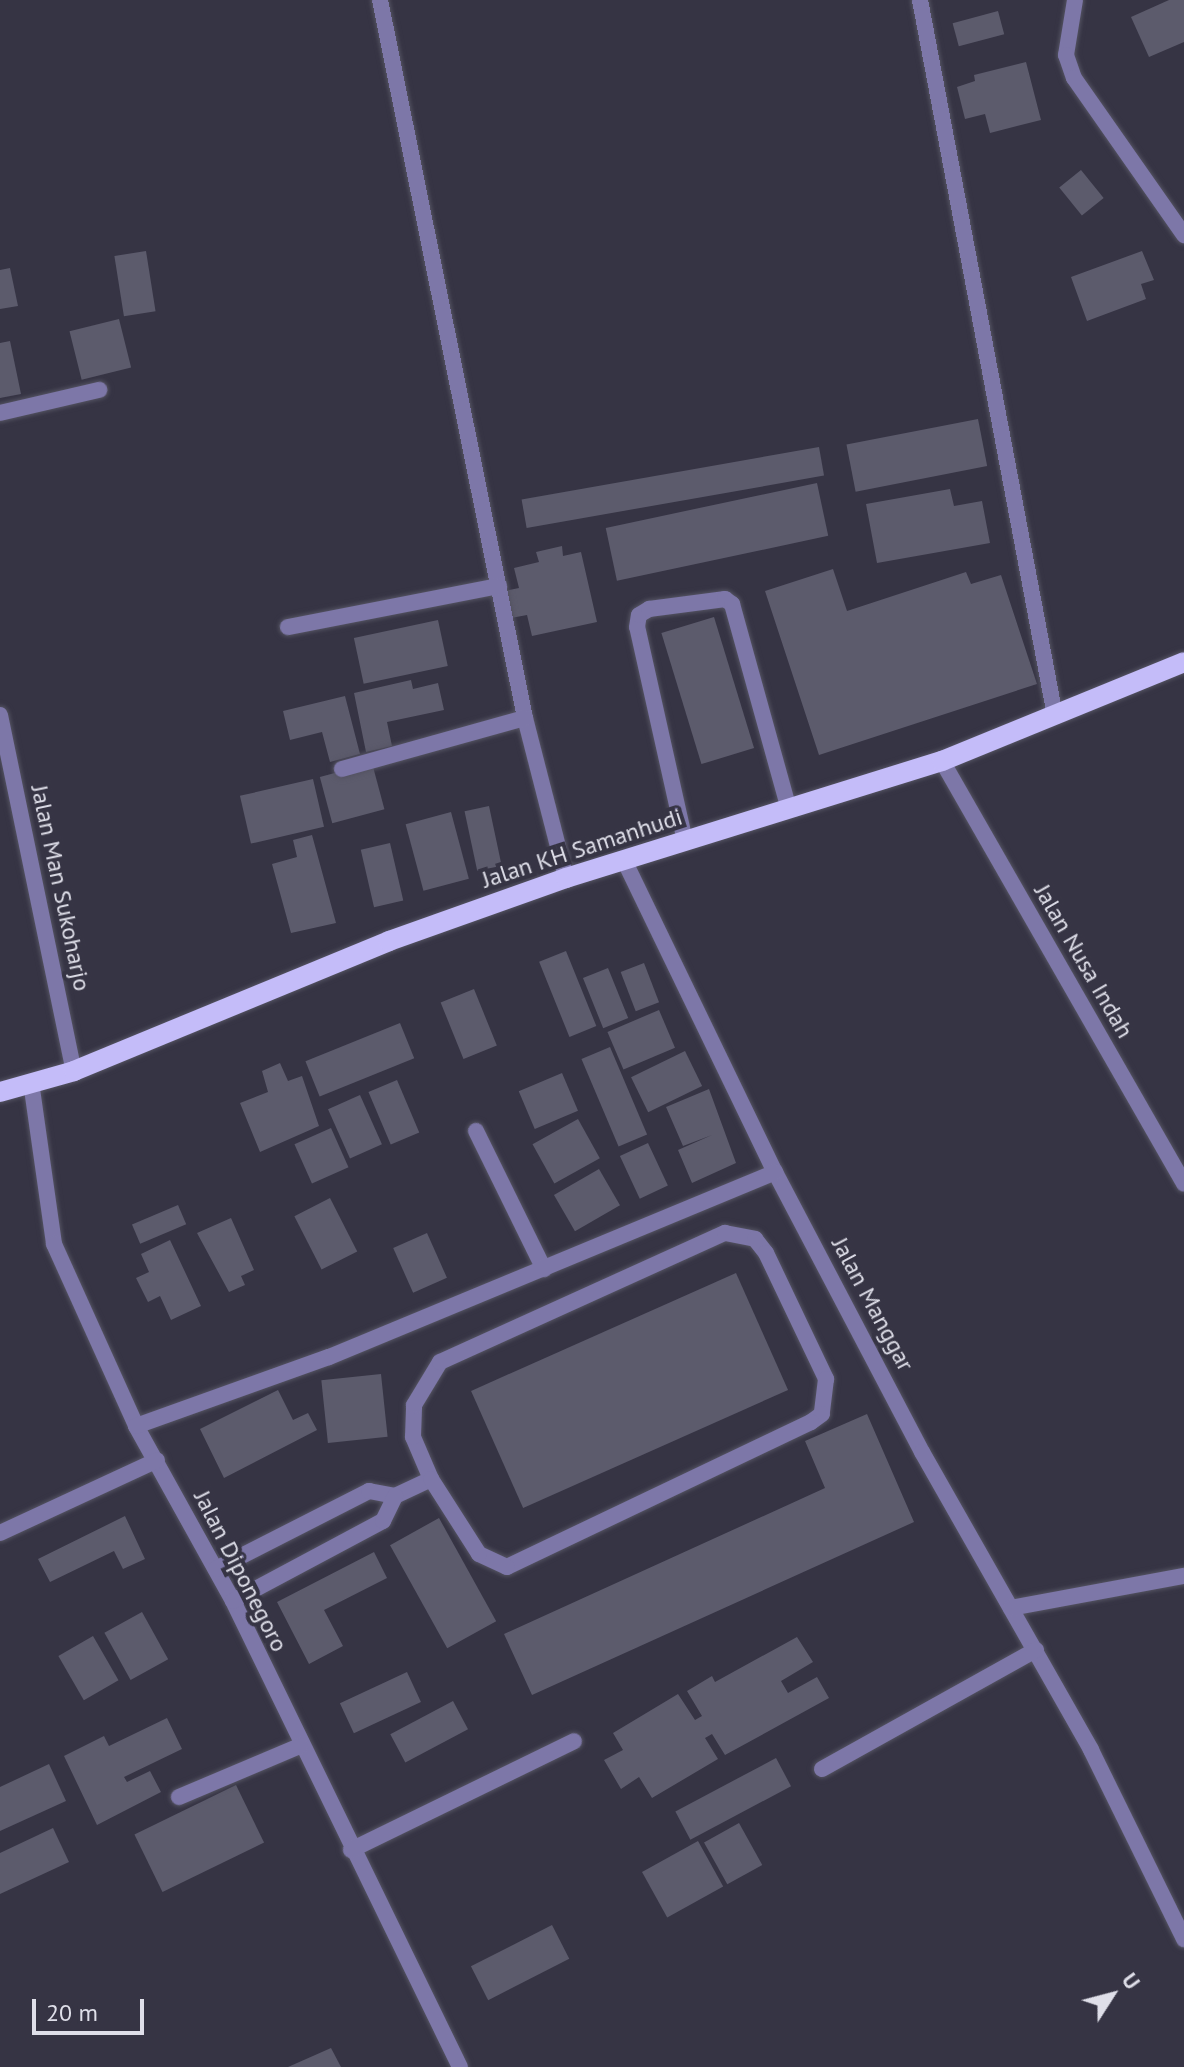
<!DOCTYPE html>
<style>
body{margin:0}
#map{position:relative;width:1184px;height:2067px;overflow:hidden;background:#363444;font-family:"PT Sans",sans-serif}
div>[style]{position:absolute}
.building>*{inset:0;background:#5c5b6c;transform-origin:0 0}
.roads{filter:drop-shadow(0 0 2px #545362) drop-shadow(0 0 2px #545362)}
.service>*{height:16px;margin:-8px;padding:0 8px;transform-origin:8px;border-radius:8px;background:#7d77a8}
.minor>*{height:16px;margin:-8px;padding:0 8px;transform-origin:8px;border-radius:8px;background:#7d77a8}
.primary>*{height:20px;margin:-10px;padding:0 10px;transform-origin:10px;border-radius:10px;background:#c4bcf9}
span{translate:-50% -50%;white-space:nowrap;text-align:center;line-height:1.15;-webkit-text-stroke:8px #363444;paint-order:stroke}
.street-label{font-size:24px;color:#dfdfe9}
.north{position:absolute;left:1072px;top:1955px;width:80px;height:80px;-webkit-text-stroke:6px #363444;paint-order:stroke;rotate:54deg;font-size:22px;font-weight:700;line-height:32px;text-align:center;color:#dfdfe9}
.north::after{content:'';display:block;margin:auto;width:28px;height:36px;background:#dfdfe9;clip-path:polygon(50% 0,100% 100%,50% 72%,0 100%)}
.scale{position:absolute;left:32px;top:1999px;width:112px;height:36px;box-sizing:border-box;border:4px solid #dfdfe9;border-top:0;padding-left:10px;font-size:24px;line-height:28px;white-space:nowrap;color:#dfdfe9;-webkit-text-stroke:6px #363444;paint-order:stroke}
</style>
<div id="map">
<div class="building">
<i style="clip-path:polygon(1169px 0,1184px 0,1184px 42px,1149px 57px,1131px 17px)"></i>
<i style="left:998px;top:11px;width:24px;height:47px;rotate:75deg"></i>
<i style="clip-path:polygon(1026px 62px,1041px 120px,990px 133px,985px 114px,965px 119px,957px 87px,975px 81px,974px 75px)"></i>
<i style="left:1081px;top:170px;width:36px;height:28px;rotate:51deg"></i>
<i style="left:146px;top:251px;width:61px;height:32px;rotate:81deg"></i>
<i style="clip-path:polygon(1142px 251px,1154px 280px,1141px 284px,1146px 299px,1087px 321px,1071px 277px)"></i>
<i style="clip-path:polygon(10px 268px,18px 306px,0 309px,0 270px)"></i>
<i style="left:119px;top:319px;width:50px;height:51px;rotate:76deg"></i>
<i style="clip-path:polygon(10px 341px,21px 394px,0 398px,0 343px)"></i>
<i style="left:978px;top:419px;width:48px;height:134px;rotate:79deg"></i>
<i style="left:819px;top:447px;width:29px;height:302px;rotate:80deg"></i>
<i style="left:817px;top:483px;width:54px;height:216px;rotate:78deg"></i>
<i style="clip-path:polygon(950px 489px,954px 506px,982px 501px,990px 543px,877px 563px,866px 504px)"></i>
<i style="clip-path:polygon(562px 546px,563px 556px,581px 552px,597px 622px,532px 636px,527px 615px,511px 618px,505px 591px,519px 588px,514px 568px,539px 562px,536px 552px)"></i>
<i style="clip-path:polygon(833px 569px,847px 611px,966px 572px,971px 584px,1001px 575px,1037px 684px,819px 755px,765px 591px)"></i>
<i style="left:714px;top:617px;width:137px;height:55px;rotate:73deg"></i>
<i style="left:438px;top:620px;width:47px;height:86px;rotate:78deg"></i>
<i style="clip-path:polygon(411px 680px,413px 689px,438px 683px,444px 710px,387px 722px,392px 746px,366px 752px,354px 693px)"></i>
<i style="clip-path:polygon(345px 696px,360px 754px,330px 762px,322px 732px,290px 740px,283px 711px)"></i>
<i style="left:372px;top:763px;width:48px;height:54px;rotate:75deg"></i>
<i style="left:313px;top:779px;width:49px;height:75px;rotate:77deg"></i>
<i style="left:489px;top:806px;width:61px;height:25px;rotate:78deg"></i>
<i style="left:451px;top:812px;width:69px;height:47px;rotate:75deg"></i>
<i style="clip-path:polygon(312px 835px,336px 923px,291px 933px,272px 864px,297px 857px,293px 840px)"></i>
<i style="left:390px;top:843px;width:59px;height:30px;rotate:77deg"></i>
<i style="left:566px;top:951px;width:81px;height:29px;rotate:68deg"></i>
<i style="left:644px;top:963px;width:42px;height:25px;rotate:69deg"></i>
<i style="left:608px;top:968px;width:54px;height:27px;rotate:68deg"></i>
<i style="left:474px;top:989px;width:61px;height:36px;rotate:68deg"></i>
<i style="left:659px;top:1010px;width:41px;height:56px;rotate:67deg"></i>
<i style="left:400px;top:1023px;width:38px;height:102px;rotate:68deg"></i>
<i style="left:610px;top:1047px;width:95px;height:31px;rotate:67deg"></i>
<i style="left:685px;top:1051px;width:39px;height:60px;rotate:64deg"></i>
<i style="clip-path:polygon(280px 1063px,288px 1081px,302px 1076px,319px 1126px,260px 1152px,240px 1103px,268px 1092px,262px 1071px)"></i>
<i style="left:562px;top:1073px;width:41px;height:47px;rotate:67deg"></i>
<i style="left:397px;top:1080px;width:57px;height:31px;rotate:67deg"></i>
<i style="clip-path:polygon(709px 1089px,736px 1163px,692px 1183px,678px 1150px,712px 1135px,683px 1146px,666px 1107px)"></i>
<i style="left:360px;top:1095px;width:54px;height:35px;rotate:66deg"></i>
<i style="left:578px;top:1119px;width:45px;height:52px;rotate:61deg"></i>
<i style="left:331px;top:1128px;width:43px;height:40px;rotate:66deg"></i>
<i style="left:648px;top:1143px;width:47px;height:31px;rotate:65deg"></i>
<i style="left:599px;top:1169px;width:42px;height:52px;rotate:60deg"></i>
<i style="left:330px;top:1198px;width:60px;height:40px;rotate:63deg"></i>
<i style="left:178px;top:1205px;width:21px;height:50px;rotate:67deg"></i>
<i style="clip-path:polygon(231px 1218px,254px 1270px,241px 1276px,245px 1285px,229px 1292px,197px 1233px)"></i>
<i style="left:427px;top:1233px;width:49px;height:37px;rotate:66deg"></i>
<i style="clip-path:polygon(170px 1240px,201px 1306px,171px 1320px,160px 1296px,148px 1302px,136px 1278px,149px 1272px,141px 1254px)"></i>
<i style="left:736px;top:1273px;width:128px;height:290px;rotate:66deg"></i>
<i style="left:381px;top:1374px;width:63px;height:60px;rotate:84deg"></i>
<i style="clip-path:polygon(278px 1390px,293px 1420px,308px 1413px,317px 1430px,224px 1478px,200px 1429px)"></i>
<i style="clip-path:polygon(867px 1414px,914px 1522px,532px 1695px,504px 1634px,825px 1488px,805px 1441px)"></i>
<i style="clip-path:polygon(125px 1516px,145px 1559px,123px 1569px,114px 1551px,50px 1582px,38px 1559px)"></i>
<i style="left:439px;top:1518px;width:118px;height:56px;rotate:61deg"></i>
<i style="clip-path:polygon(374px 1552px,387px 1578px,324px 1610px,343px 1646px,309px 1664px,277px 1602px)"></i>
<i style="left:142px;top:1612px;width:54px;height:43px;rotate:61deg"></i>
<i style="left:93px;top:1636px;width:51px;height:40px;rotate:60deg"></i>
<i style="clip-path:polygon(797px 1637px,813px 1662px,781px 1681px,788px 1693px,817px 1677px,829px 1698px,725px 1755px,712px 1734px,705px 1738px,718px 1759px,652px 1798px,639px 1777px,621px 1789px,604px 1760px,623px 1750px,613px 1733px,678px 1694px,695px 1720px,702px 1716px,687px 1691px,712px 1676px,715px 1682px)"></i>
<i style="left:407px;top:1672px;width:33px;height:74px;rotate:65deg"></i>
<i style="left:453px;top:1701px;width:32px;height:71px;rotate:62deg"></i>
<i style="clip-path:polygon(167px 1718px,182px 1749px,124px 1777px,127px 1782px,150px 1771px,161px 1792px,97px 1825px,64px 1756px,104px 1736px,109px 1746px)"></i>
<i style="left:776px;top:1758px;width:32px;height:114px;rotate:62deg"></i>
<i style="clip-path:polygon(49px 1764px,66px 1801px,0 1831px,0 1787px)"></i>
<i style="left:236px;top:1785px;width:64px;height:113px;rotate:64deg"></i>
<i style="left:739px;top:1823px;width:48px;height:40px;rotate:61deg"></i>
<i style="clip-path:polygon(53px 1828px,69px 1862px,0 1894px,0 1853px)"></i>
<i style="left:698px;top:1841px;width:52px;height:64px;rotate:61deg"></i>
<i style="left:552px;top:1925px;width:38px;height:91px;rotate:63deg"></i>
<i style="clip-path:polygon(331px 2048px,341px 2067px,288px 2067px)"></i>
</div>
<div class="roads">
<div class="service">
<i style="left:685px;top:841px;width:219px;rotate:-102.6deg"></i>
<i style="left:637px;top:627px;width:12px;rotate:-81deg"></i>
<i style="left:639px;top:615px;width:12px;rotate:-31deg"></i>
<i style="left:649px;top:609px;width:77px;rotate:-7.5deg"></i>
<i style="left:725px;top:599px;width:9px;rotate:36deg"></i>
<i style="left:732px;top:604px;width:213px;rotate:74.5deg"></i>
</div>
<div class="minor">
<i style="left:380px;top:0;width:732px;rotate:78.58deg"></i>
<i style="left:525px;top:718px;width:165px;rotate:75.6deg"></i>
<i style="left:920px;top:0;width:729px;rotate:79.32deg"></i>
<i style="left:1075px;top:0;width:56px;rotate:99.3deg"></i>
<i style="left:1066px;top:55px;width:24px;rotate:71deg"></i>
<i style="left:1074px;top:78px;width:192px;rotate:55deg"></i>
<i style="left:0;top:413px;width:102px;rotate:-13.1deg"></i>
<i style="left:288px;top:627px;width:215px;rotate:-11deg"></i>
<i style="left:0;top:715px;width:364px;rotate:78.3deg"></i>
<i style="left:942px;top:761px;width:487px;rotate:60.2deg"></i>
<i style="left:342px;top:769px;width:190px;rotate:-15.6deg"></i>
<i style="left:624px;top:860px;width:347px;rotate:64.2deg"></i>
<i style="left:775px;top:1172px;width:316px;rotate:62.3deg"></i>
<i style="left:922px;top:1452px;width:343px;rotate:60.4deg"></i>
<i style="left:1091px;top:1750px;width:211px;rotate:63.8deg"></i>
<i style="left:31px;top:1082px;width:164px;rotate:81.9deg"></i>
<i style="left:54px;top:1244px;width:200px;rotate:65.7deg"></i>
<i style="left:136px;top:1426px;width:200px;rotate:61deg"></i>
<i style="left:233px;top:1601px;width:518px;rotate:64.03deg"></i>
<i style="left:476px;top:1131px;width:154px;rotate:63.8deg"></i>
<i style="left:136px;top:1426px;width:205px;rotate:-19.7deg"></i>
<i style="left:329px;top:1357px;width:483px;rotate:-22.5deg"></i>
<i style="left:0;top:1533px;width:173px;rotate:-24.9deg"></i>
<i style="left:216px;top:1569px;width:172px;rotate:-27deg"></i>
<i style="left:369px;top:1491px;width:26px;rotate:11deg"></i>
<i style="left:395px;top:1496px;width:40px;rotate:-25deg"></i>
<i style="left:431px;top:1479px;width:46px;rotate:-113.2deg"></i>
<i style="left:413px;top:1437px;width:32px;rotate:-88deg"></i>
<i style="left:414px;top:1405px;width:50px;rotate:-58.8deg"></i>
<i style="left:440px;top:1362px;width:313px;rotate:-24.4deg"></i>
<i style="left:725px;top:1233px;width:31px;rotate:11deg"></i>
<i style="left:755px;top:1239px;width:18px;rotate:52deg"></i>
<i style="left:766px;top:1253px;width:140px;rotate:64.5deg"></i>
<i style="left:826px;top:1379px;width:35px;rotate:97deg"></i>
<i style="left:822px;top:1414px;width:14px;rotate:144deg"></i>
<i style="left:811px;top:1422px;width:337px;rotate:154.5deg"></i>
<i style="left:507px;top:1567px;width:31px;rotate:-155deg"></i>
<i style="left:479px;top:1554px;width:89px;rotate:-122.6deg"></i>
<i style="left:233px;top:1601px;width:170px;rotate:-28.1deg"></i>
<i style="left:383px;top:1521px;width:28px;rotate:-64deg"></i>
<i style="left:1011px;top:1608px;width:176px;rotate:-10.5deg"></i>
<i style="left:822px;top:1769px;width:245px;rotate:-29.1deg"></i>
<i style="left:179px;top:1797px;width:131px;rotate:-22.9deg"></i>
<i style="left:351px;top:1850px;width:248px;rotate:-26deg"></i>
</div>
<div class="primary">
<i style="left:0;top:1092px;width:77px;rotate:-15.8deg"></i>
<i style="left:74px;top:1071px;width:341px;rotate:-22.4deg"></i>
<i style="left:389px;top:941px;width:188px;rotate:-19.6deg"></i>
<i style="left:566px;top:878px;width:394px;rotate:-17.3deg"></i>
<i style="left:942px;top:761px;width:261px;rotate:-22.2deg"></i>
</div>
</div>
<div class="street-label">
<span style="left:582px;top:848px;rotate:-18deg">Jalan KH Samanhudi</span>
<span style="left:61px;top:888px;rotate:78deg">Jalan Man Sukoharjo</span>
<span style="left:1084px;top:961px;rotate:60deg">Jalan Nusa Indah</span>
<span style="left:873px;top:1304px;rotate:62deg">Jalan Manggar</span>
<span style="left:241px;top:1571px;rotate:63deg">Jalan Diponegoro</span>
</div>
<div class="north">U</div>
<div class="scale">20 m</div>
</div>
